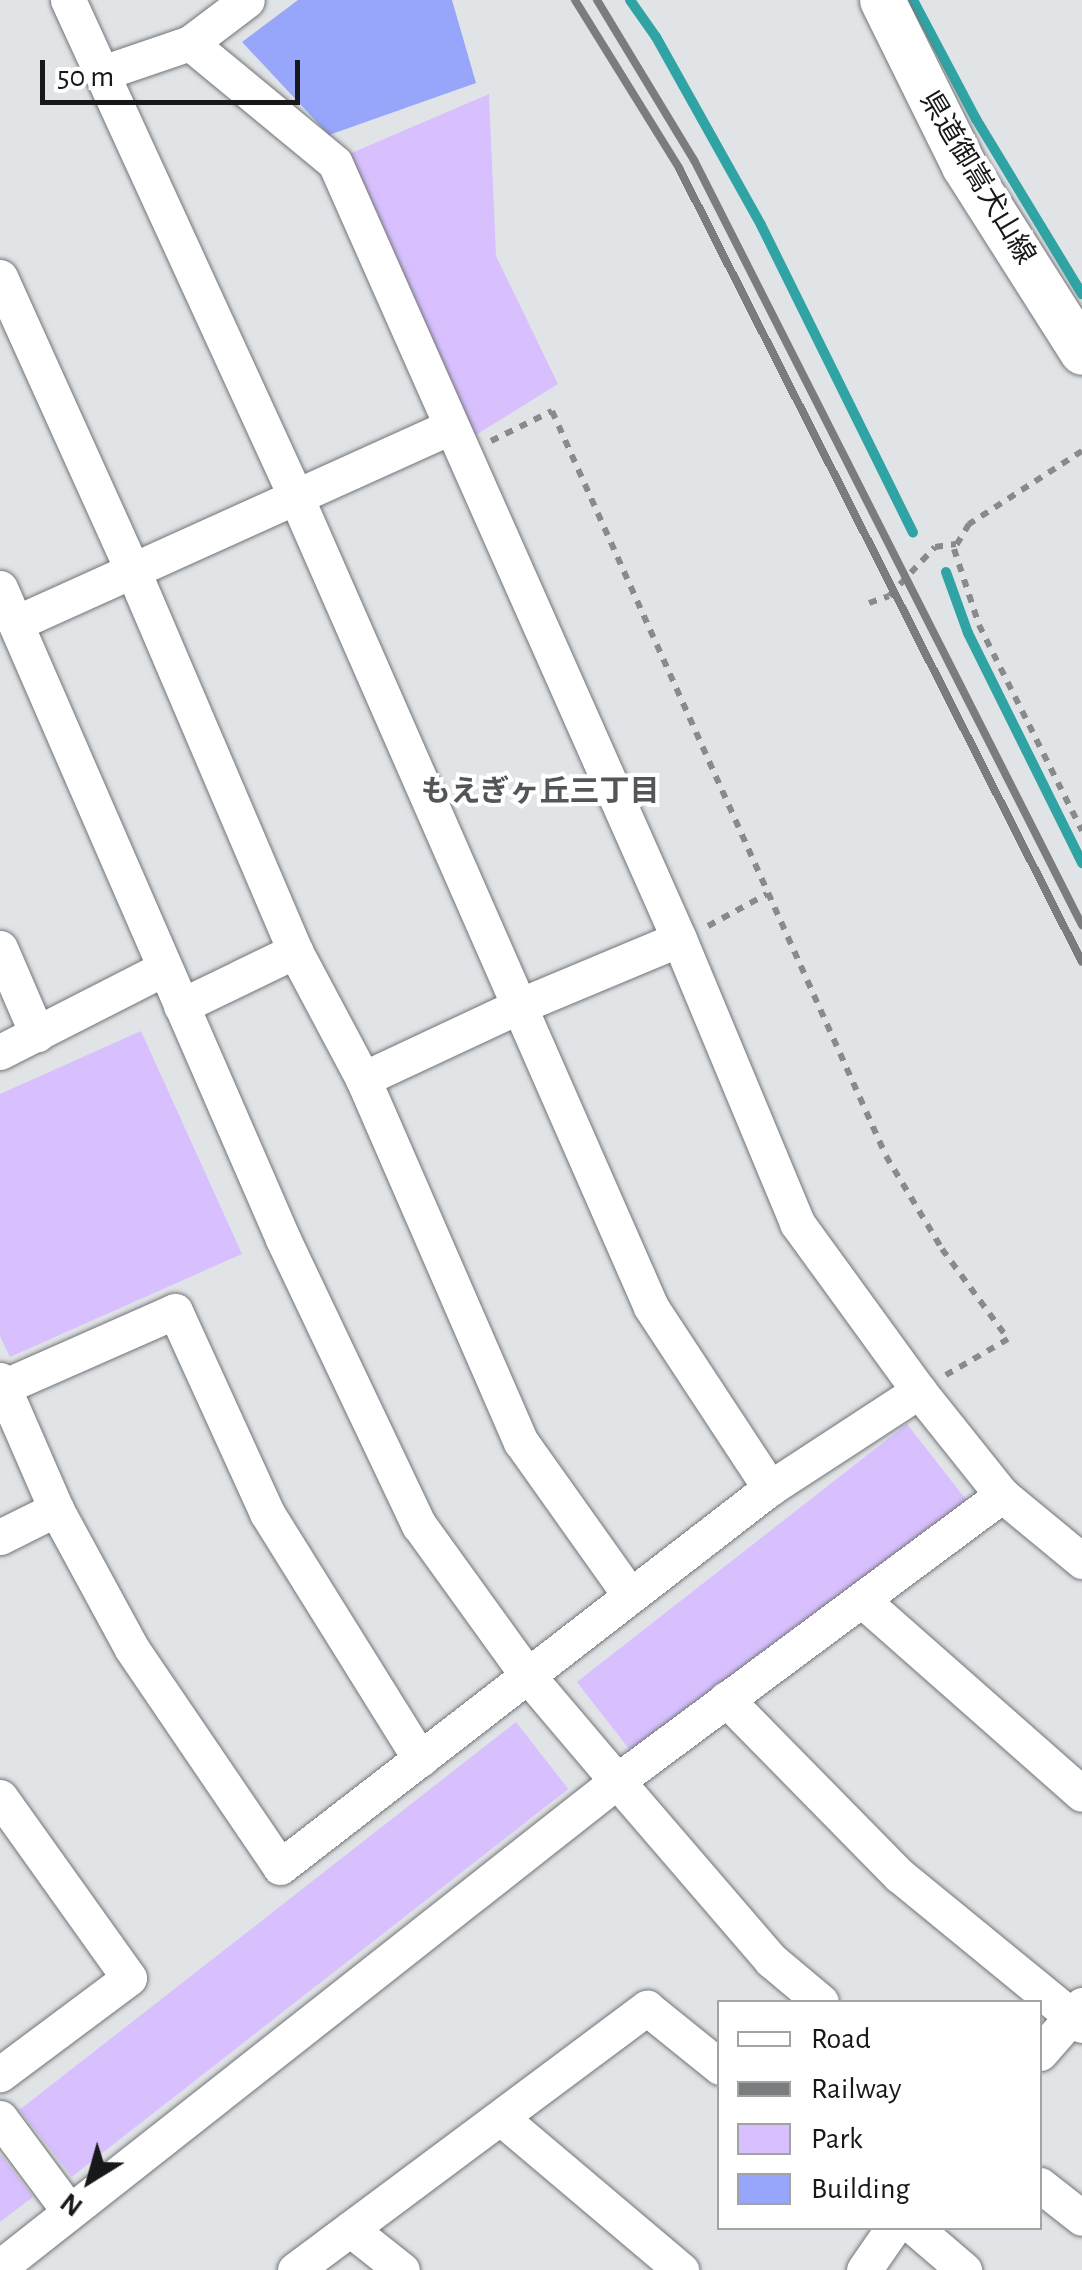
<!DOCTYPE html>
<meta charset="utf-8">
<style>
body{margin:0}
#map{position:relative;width:1082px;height:2270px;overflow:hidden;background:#e1e4e7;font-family:"Alegreya Sans","Noto Sans JP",sans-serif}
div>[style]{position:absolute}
.green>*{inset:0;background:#d8c0ff;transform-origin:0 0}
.stream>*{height:10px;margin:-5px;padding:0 5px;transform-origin:5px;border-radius:5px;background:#30a4a5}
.building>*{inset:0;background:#97a6fb}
.path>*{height:6px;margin-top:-3px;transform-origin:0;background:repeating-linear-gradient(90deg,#888a8c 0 8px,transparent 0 16px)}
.roads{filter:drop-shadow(0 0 2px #727578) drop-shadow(0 0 2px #727578)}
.minor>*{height:35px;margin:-17.5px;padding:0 17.5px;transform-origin:17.5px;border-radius:17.5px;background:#fff}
.major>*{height:45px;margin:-22.5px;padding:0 22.5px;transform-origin:22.5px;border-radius:22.5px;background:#fff}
.rail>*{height:8px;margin:-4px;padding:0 4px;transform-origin:4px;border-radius:4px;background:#7a7c7e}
span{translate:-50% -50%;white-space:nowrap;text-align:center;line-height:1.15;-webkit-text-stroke:8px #fff;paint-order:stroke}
.street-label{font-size:28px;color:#171819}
.neighbourhood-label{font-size:30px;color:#535658;font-weight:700}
.legend{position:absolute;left:717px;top:2000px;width:325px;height:230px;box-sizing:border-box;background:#fff;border:2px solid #a2a3a3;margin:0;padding:12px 18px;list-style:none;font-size:30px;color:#171819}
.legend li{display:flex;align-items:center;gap:20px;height:50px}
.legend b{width:50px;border:2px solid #a2a3a3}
.north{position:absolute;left:40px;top:2130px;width:100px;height:100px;-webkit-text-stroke:8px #fff;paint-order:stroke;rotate:217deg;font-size:28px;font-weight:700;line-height:40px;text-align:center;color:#171819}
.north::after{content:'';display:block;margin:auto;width:35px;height:45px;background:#171819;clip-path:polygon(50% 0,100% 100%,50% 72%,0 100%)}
.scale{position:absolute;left:40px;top:60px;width:260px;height:45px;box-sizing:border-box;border:5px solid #171819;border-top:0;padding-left:12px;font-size:30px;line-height:35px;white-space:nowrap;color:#171819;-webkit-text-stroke:8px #fff;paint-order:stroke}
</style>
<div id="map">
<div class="green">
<i style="clip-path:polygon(489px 94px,496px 256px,558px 384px,474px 436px,342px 157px)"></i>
<i style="clip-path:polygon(141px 1031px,242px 1254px,10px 1357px,0 1336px,0 1094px)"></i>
<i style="left:907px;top:1424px;width:98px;height:419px;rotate:52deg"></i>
<i style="left:516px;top:1722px;width:85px;height:630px;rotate:52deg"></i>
<i style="clip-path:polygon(0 2154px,33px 2197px,0 2222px)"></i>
</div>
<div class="stream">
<i style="left:630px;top:0;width:45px;rotate:54.9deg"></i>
<i style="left:656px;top:37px;width:215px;rotate:60.8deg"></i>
<i style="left:761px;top:225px;width:343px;rotate:63.7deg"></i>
<i style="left:913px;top:0;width:135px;rotate:62.1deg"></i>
<i style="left:976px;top:119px;width:205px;rotate:58.8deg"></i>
<i style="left:946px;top:572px;width:65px;rotate:70.2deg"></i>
<i style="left:968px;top:633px;width:257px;rotate:63.6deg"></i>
</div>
<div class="building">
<i style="clip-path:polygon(298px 0,452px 0,476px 83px,329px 135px,242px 42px)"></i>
</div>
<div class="path">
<i style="left:491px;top:441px;width:68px;rotate:-26.2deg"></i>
<i style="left:552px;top:411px;width:816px;rotate:65.85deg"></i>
<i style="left:886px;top:1156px;width:109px;rotate:58.9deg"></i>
<i style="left:942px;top:1249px;width:112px;rotate:53.7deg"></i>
<i style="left:1008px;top:1339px;width:72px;rotate:149.9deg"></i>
<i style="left:1082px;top:451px;width:135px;rotate:147.1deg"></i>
<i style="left:969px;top:524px;width:29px;rotate:121deg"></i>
<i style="left:954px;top:549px;width:80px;rotate:71.8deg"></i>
<i style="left:979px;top:625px;width:230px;rotate:63.4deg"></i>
<i style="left:869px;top:603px;width:21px;rotate:-19deg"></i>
<i style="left:889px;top:596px;width:67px;rotate:-46.8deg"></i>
<i style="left:935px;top:547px;width:21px;rotate:-8deg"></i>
<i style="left:708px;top:926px;width:67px;rotate:-28.5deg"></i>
</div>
<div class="roads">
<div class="minor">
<i style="left:68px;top:0;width:547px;rotate:65.36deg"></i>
<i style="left:296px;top:497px;width:884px;rotate:66.33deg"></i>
<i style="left:651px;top:1307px;width:217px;rotate:56.7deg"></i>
<i style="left:190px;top:43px;width:71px;rotate:-37deg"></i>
<i style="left:102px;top:73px;width:93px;rotate:-18.8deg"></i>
<i style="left:190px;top:43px;width:188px;rotate:39.6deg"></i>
<i style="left:335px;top:163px;width:849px;rotate:66.09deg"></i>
<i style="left:679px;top:939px;width:308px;rotate:67.4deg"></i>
<i style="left:797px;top:1223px;width:208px;rotate:54deg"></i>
<i style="left:919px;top:1391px;width:133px;rotate:51.4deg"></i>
<i style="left:1002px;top:1495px;width:104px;rotate:39.5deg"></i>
<i style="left:0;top:277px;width:323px;rotate:65.7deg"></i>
<i style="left:133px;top:571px;width:413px;rotate:66.9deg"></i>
<i style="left:295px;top:951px;width:145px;rotate:62deg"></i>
<i style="left:363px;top:1079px;width:396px;rotate:66.5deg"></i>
<i style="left:521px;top:1442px;width:186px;rotate:54.6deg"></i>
<i style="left:0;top:588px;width:710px;rotate:66.5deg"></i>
<i style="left:283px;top:1239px;width:317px;rotate:64.6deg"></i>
<i style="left:419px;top:1525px;width:186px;rotate:54.2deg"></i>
<i style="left:528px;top:1676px;width:138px;rotate:49.7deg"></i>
<i style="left:617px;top:1781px;width:236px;rotate:49.3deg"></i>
<i style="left:771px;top:1960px;width:65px;rotate:40deg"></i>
<i style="left:16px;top:623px;width:477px;rotate:-24.3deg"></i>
<i style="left:0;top:948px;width:94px;rotate:66.7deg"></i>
<i style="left:181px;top:1006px;width:127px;rotate:-25.8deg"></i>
<i style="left:0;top:1052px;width:183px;rotate:-27deg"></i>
<i style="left:363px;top:1079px;width:172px;rotate:-25.1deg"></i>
<i style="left:519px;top:1006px;width:173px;rotate:-22.7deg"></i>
<i style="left:0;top:1380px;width:141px;rotate:66.5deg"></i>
<i style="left:56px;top:1509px;width:159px;rotate:61.5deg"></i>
<i style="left:132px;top:1649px;width:263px;rotate:55.8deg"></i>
<i style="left:280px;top:1867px;width:619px;rotate:-37.72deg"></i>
<i style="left:770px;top:1488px;width:178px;rotate:-33.1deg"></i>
<i style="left:3px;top:1387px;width:188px;rotate:-23.8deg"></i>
<i style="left:175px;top:1311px;width:222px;rotate:65.5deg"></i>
<i style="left:267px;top:1513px;width:290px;rotate:58.1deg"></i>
<i style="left:0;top:1537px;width:63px;rotate:-26.6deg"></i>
<i style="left:862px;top:1600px;width:293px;rotate:41.4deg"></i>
<i style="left:726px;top:1699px;width:247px;rotate:45.5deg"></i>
<i style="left:899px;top:1875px;width:237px;rotate:39.3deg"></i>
<i style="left:0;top:1797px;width:222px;rotate:54.5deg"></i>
<i style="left:129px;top:1978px;width:161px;rotate:143.3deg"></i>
<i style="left:1040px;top:2053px;width:64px;rotate:-48.8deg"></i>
<i style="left:0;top:2118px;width:116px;rotate:53.4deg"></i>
<i style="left:501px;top:2118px;width:236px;rotate:40.2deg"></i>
<i style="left:1040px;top:2185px;width:53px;rotate:38.2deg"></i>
<i style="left:915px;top:2228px;width:65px;rotate:40.6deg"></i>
<i style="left:350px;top:2229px;width:66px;rotate:38.3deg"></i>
<i style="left:0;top:2267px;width:785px;rotate:-38.23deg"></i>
<i style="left:617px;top:1781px;width:480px;rotate:-36.6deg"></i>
<i style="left:295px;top:2270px;width:439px;rotate:-36.7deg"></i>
<i style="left:647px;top:2008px;width:94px;rotate:38.9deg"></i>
<i style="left:864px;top:2270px;width:51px;rotate:-55.4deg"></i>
</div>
<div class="major">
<i style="left:882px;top:0;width:185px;rotate:63.7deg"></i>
<i style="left:964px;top:166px;width:220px;rotate:57.6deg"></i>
</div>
</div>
<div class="rail">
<i style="left:575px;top:0;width:198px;rotate:58.2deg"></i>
<i style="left:679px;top:168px;width:890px;rotate:63.09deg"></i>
<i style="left:597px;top:0;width:187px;rotate:58.8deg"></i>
<i style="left:694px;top:160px;width:858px;rotate:63.11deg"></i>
</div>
<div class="street-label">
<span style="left:977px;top:178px;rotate:59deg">県道御嵩犬山線</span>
</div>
<div class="neighbourhood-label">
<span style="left:540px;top:792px">もえぎヶ丘三丁目</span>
</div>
<ul class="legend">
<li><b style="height:12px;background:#fff"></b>Road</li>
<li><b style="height:12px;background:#7a7c7e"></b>Railway</li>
<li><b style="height:28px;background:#d8c0ff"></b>Park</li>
<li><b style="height:28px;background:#97a6fb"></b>Building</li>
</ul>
<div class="north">N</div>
<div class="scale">50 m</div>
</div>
